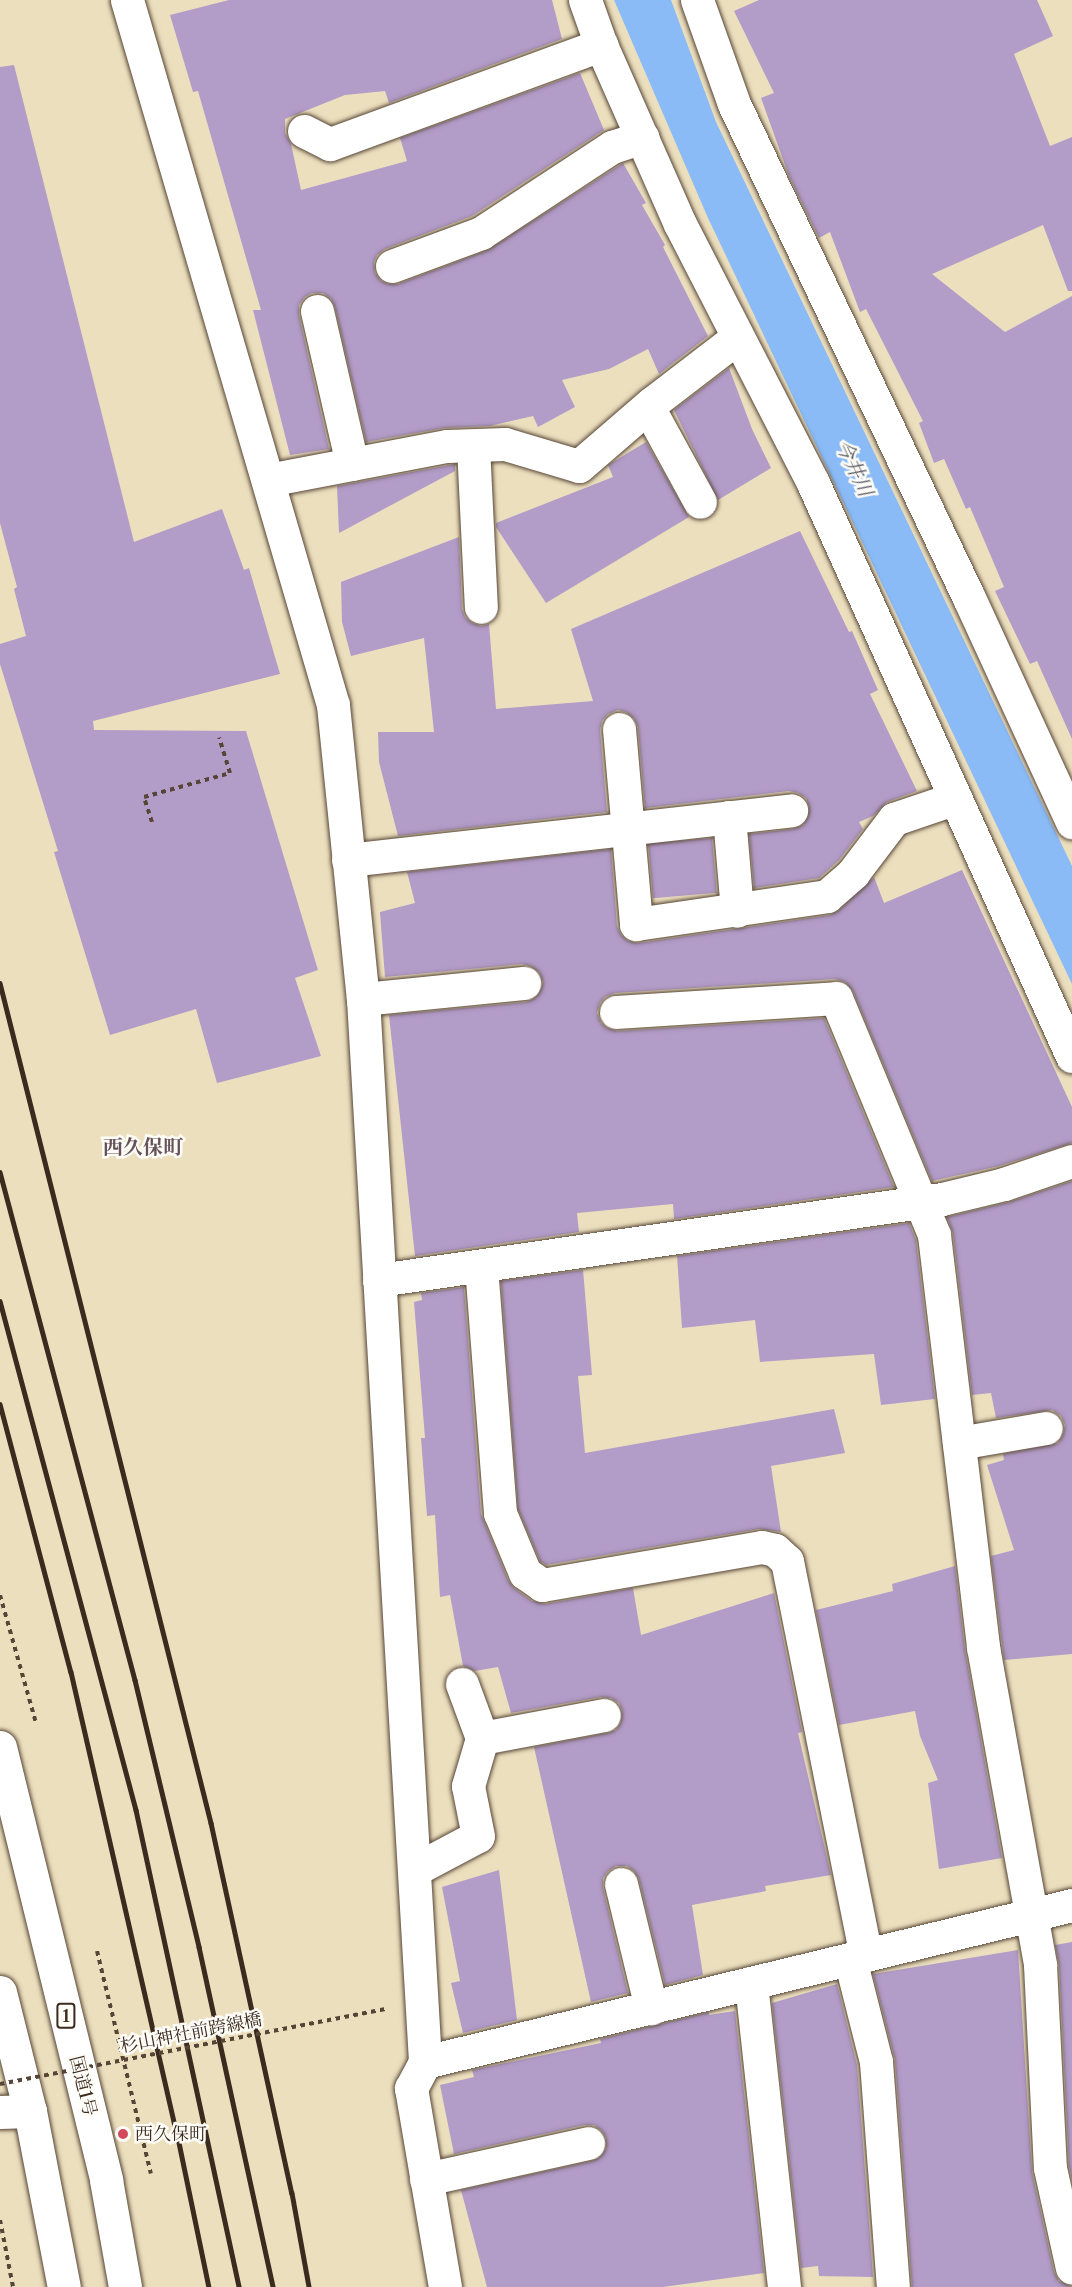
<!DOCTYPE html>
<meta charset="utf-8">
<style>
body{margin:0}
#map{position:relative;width:1072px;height:2287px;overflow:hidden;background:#ecdfbe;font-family:"Libre Caslon Text","Noto Serif JP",serif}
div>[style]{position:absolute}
.water>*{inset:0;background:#8abbf6}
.building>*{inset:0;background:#b29cc8;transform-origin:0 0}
.path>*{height:4px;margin-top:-2px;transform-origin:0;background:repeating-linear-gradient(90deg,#564536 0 4.5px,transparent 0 9px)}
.roads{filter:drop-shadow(0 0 2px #564536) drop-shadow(0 0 2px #564536)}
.minor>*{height:33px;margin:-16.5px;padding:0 16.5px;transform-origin:16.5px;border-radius:16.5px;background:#fff}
.highway>*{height:33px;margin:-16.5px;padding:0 16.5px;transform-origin:16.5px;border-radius:16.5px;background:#fff}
.rail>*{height:4.5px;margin:-2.25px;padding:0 2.25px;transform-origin:2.25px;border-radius:2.25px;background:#3b2a1e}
.path-bridge>*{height:4px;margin-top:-2px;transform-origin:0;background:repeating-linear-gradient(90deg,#564536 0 4.5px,transparent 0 9px)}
.dots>*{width:16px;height:16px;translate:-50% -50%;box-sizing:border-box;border:3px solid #fdfcf7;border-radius:50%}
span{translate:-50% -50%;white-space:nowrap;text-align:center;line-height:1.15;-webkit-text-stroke:5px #fdfcf7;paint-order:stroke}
.shield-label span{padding:2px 4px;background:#fdfcf7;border:2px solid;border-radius:4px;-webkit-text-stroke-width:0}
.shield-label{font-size:16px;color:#3b2a1e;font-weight:700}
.street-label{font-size:18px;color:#3b2a1e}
.poi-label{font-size:18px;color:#3b2a1e}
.left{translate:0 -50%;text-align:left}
.water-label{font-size:20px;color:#53565f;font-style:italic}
.neighbourhood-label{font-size:20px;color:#65525a;font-weight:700}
</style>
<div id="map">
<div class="water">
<i style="clip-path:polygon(614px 0,671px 0,716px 122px,1072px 866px,1072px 984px,708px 218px)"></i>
</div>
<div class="building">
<i style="clip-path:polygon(229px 0,552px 0,562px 39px,389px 103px,385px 91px,345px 95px,285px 119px,285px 133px,291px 144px,301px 190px,407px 161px,400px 138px,580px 73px,604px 130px,472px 216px,385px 249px,377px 255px,374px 262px,375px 273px,381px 281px,388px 284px,398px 284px,488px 250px,623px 163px,646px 203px,642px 205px,665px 245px,663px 247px,708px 336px,659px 374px,648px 349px,609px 369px,562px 380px,575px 407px,538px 427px,533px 416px,490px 426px,444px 428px,366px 442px,335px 307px,331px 299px,323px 293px,312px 293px,305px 297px,299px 305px,299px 315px,329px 449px,290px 455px,253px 310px,261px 310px,198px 91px,193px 92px,170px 15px)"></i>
<i style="clip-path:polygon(759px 0,1037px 0,1053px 36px,1014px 54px,1050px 146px,1072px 137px,1072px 291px,1068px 291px,1043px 225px,932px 274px,1005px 332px,1072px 296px,1072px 739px,1037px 661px,1030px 664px,995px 591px,1004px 587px,970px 507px,966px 509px,944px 459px,934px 463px,919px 423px,923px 421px,866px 309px,860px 312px,830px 232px,819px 238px,789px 176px,761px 98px,774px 93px,734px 11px)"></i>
<i style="clip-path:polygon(14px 65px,134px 542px,222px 509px,244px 570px,249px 568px,280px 674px,93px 721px,94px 730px,246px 731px,318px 970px,295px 978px,321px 1056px,217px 1083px,196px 1009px,110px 1035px,54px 852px,58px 851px,0 664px,0 644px,26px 636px,14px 589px,17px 587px,0 523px,0 67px)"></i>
<i style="clip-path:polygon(729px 368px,752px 429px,771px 468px,718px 500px,674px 410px)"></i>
<i style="clip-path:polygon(646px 442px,689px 517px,546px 603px,496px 527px,496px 523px,613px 477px,608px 465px)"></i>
<i style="clip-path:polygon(455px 464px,455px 471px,339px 533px,337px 486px)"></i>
<i style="clip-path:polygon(800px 531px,849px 632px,852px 631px,878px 690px,870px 694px,917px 791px,887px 802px,873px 816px,859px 822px,863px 829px,839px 860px,819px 878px,754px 888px,749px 834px,793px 829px,803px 825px,808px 817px,809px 807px,806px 798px,798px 793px,789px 791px,645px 808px,638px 727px,634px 718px,626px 712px,618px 710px,608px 714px,602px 721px,600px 730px,607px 812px,398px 836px,379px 762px,378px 732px,434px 732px,424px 638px,351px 656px,342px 622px,341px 582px,459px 537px,462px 609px,465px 617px,472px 623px,481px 626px,489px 624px,496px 709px,593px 701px,571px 629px)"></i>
<i style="left:712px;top:838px;width:55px;height:64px;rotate:85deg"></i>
<i style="clip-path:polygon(611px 849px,617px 926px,621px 935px,628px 941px,638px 943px,830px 915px,839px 910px,874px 877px,884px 903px,962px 870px,1072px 1107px,1072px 1143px,999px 1166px,932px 1181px,853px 991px,845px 982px,835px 979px,615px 993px,605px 997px,600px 1003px,597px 1013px,601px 1023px,607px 1028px,617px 1031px,824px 1018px,894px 1187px,674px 1219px,673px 1204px,577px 1213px,579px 1232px,415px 1256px,389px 1015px,526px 1002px,535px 998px,541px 990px,543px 982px,539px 972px,531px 966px,522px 964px,385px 977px,380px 912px,415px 903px,407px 872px)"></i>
<i style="clip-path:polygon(1072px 1181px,1072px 1654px,1004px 1660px,991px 1556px,1014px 1550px,987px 1465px,1004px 1460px,1003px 1454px,1058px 1443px,1063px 1435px,1065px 1425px,1061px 1416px,1052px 1410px,996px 1418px,991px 1393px,972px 1395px,953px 1233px,947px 1217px,1009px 1202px)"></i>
<i style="clip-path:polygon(909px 1223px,916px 1240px,935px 1399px,881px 1405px,874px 1354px,760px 1362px,755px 1320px,682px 1328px,677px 1256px)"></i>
<i style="clip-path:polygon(583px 1270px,592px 1375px,578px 1376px,585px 1453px,834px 1409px,845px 1453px,771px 1466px,781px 1532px,759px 1529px,546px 1565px,540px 1561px,518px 1509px,501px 1281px)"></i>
<i style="clip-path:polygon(464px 1287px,481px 1514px,508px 1580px,514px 1588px,532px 1601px,545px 1604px,633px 1588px,641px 1635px,774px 1593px,802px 1732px,798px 1733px,831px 1875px,765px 1886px,766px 1891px,692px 1905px,703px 1975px,665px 1985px,639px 1879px,634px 1871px,627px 1866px,616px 1866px,608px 1871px,603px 1878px,603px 1888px,628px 1993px,591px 2002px,534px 1747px,608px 1733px,616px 1730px,621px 1722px,622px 1711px,619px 1703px,611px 1698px,601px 1697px,511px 1713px,498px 1667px,475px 1671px,463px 1666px,450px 1595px,440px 1597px,435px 1515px,427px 1516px,421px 1438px,425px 1438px,414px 1302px,422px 1300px,421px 1293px)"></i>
<i style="clip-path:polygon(955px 1566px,965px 1650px,1002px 1858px,939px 1869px,928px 1783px,938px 1780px,920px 1736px,915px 1711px,839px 1725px,816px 1610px,893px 1591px,892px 1584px)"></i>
<i style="clip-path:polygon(499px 1870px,517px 2020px,463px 2033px,451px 1983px,460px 1981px,442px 1887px)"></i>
<i style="clip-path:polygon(1072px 1942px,1072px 2181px,1069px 2166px,1059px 1964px,1055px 1945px)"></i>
<i style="clip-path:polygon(1018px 1950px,1032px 2172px,1054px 2272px,1059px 2281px,1072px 2287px,912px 2287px,895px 2060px,873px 1974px)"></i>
<i style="clip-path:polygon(837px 1984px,857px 2065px,873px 2277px,819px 2276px,818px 2266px,801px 2268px,772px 2003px)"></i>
<i style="clip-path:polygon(735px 2011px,764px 2273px,663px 2287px,487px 2287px,461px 2190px,592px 2161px,600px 2157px,606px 2149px,606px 2138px,602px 2131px,594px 2125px,584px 2125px,454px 2154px,440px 2085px,474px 2077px,472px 2070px,601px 2043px,600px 2039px,709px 2012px,709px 2015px)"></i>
</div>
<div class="path">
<i style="left:152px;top:822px;width:26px;rotate:-108deg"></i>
<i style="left:144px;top:797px;width:89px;rotate:-15.6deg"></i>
<i style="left:230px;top:773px;width:37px;rotate:-107deg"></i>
<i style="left:0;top:1595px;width:133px;rotate:74.3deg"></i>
<i style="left:97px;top:1951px;width:229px;rotate:76.4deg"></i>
<i style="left:0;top:2220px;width:68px;rotate:79deg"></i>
</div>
<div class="roads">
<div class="minor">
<i style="left:127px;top:0;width:734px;rotate:73.71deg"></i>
<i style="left:333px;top:705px;width:296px;rotate:84.2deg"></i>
<i style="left:363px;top:999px;width:1065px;rotate:86.66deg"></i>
<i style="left:425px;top:2062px;width:30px;rotate:118deg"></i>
<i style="left:411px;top:2088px;width:202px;rotate:80.3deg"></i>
<i style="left:585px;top:0;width:48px;rotate:70.4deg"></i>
<i style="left:601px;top:45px;width:196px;rotate:66.2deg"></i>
<i style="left:680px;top:224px;width:291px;rotate:62.8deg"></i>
<i style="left:813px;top:483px;width:629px;rotate:65.68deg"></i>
<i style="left:697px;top:0;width:110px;rotate:70.4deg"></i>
<i style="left:734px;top:104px;width:547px;rotate:64.56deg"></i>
<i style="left:969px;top:598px;width:247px;rotate:65.3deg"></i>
<i style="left:304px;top:131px;width:29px;rotate:27deg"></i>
<i style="left:330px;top:144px;width:289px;rotate:-20.1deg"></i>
<i style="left:392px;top:266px;width:95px;rotate:-20.3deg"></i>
<i style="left:481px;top:233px;width:157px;rotate:-33.3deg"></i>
<i style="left:612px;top:147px;width:32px;rotate:-18deg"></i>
<i style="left:317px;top:311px;width:157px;rotate:77.1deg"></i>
<i style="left:648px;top:407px;width:108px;rotate:61.3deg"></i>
<i style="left:473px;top:446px;width:161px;rotate:87.2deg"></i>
<i style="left:268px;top:480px;width:182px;rotate:-10.8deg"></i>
<i style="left:447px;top:446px;width:58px;rotate:-2deg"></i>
<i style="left:505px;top:444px;width:77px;rotate:16.6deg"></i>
<i style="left:579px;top:466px;width:96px;rotate:-40.8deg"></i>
<i style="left:652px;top:403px;width:108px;rotate:-37.5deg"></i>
<i style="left:619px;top:729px;width:196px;rotate:85deg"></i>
<i style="left:636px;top:924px;width:193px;rotate:-8.3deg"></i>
<i style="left:827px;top:896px;width:35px;rotate:-41deg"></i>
<i style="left:853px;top:873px;width:68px;rotate:-52.8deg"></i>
<i style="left:894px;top:819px;width:65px;rotate:-18.7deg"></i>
<i style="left:729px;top:817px;width:94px;rotate:85.1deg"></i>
<i style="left:348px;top:860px;width:446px;rotate:-6.4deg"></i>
<i style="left:363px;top:999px;width:162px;rotate:-5.7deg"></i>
<i style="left:616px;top:1012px;width:220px;rotate:-3.6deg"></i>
<i style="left:836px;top:998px;width:256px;rotate:67.5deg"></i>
<i style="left:934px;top:1235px;width:415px;rotate:83.2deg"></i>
<i style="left:983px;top:1647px;width:323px;rotate:79.8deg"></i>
<i style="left:1040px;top:1965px;width:203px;rotate:87.2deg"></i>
<i style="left:1050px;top:2168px;width:102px;rotate:77.6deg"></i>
<i style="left:481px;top:1266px;width:248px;rotate:85.6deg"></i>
<i style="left:500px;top:1513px;width:65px;rotate:67.4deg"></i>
<i style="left:525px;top:1573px;width:21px;rotate:35deg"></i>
<i style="left:542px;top:1585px;width:223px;rotate:-9.8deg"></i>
<i style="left:762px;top:1547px;width:13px;rotate:13deg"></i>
<i style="left:775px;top:1550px;width:16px;rotate:43deg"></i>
<i style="left:787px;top:1561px;width:402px;rotate:78.7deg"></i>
<i style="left:379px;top:1280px;width:569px;rotate:-8.19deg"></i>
<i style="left:942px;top:1199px;width:64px;rotate:-13.6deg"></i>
<i style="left:1004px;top:1184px;width:72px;rotate:-18.7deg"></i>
<i style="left:959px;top:1443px;width:88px;rotate:-9.8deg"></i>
<i style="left:462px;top:1684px;width:58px;rotate:69.7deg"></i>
<i style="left:414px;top:1870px;width:72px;rotate:-28deg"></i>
<i style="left:478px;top:1836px;width:51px;rotate:-101.3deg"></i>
<i style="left:468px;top:1786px;width:50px;rotate:-73.7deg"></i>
<i style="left:482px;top:1738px;width:124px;rotate:-10.7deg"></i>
<i style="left:621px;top:1884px;width:128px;rotate:76.4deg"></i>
<i style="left:850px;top:1959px;width:106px;rotate:75.8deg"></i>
<i style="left:876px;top:2062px;width:226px;rotate:85.7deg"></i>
<i style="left:751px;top:1983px;width:306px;rotate:83.8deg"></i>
<i style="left:425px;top:2062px;width:666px;rotate:-13.64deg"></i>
<i style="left:0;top:2112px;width:30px;rotate:-2deg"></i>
<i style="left:426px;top:2179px;width:166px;rotate:-12.5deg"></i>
</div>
<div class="highway">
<i style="left:0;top:1747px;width:446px;rotate:76.2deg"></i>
<i style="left:106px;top:2180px;width:109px;rotate:79.9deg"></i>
<i style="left:0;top:1992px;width:123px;rotate:75.9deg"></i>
<i style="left:30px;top:2111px;width:179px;rotate:79.1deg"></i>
</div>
</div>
<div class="rail">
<i style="left:0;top:983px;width:866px;rotate:75.9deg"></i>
<i style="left:211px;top:1823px;width:379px;rotate:77.7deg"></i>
<i style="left:292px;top:2193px;width:96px;rotate:79.7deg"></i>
<i style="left:0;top:1172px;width:526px;rotate:75.12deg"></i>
<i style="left:135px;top:1680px;width:275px;rotate:76.5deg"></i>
<i style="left:199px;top:1947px;width:348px;rotate:77.7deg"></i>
<i style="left:0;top:1301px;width:527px;rotate:75.04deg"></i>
<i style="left:136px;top:1810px;width:488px;rotate:77.8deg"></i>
<i style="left:0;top:1404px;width:277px;rotate:75.2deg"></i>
<i style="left:71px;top:1672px;width:473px;rotate:77.1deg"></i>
<i style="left:177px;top:2133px;width:157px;rotate:78.3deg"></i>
</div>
<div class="path-bridge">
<i style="left:0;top:2084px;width:394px;rotate:-11deg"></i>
</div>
<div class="dots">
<i style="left:123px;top:2134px;background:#d1495b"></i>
</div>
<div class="shield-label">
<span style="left:66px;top:2016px">1</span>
</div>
<div class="street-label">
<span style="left:191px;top:2033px;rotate:-11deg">杉山神社前跨線橋</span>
<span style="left:83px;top:2086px;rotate:76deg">国道1号</span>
</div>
<div class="poi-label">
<span class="left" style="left:135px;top:2134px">西久保町</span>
</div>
<div class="water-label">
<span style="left:854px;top:468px;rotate:65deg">今井川</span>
</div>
<div class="neighbourhood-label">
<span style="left:143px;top:1147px">西久保町</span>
</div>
</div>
